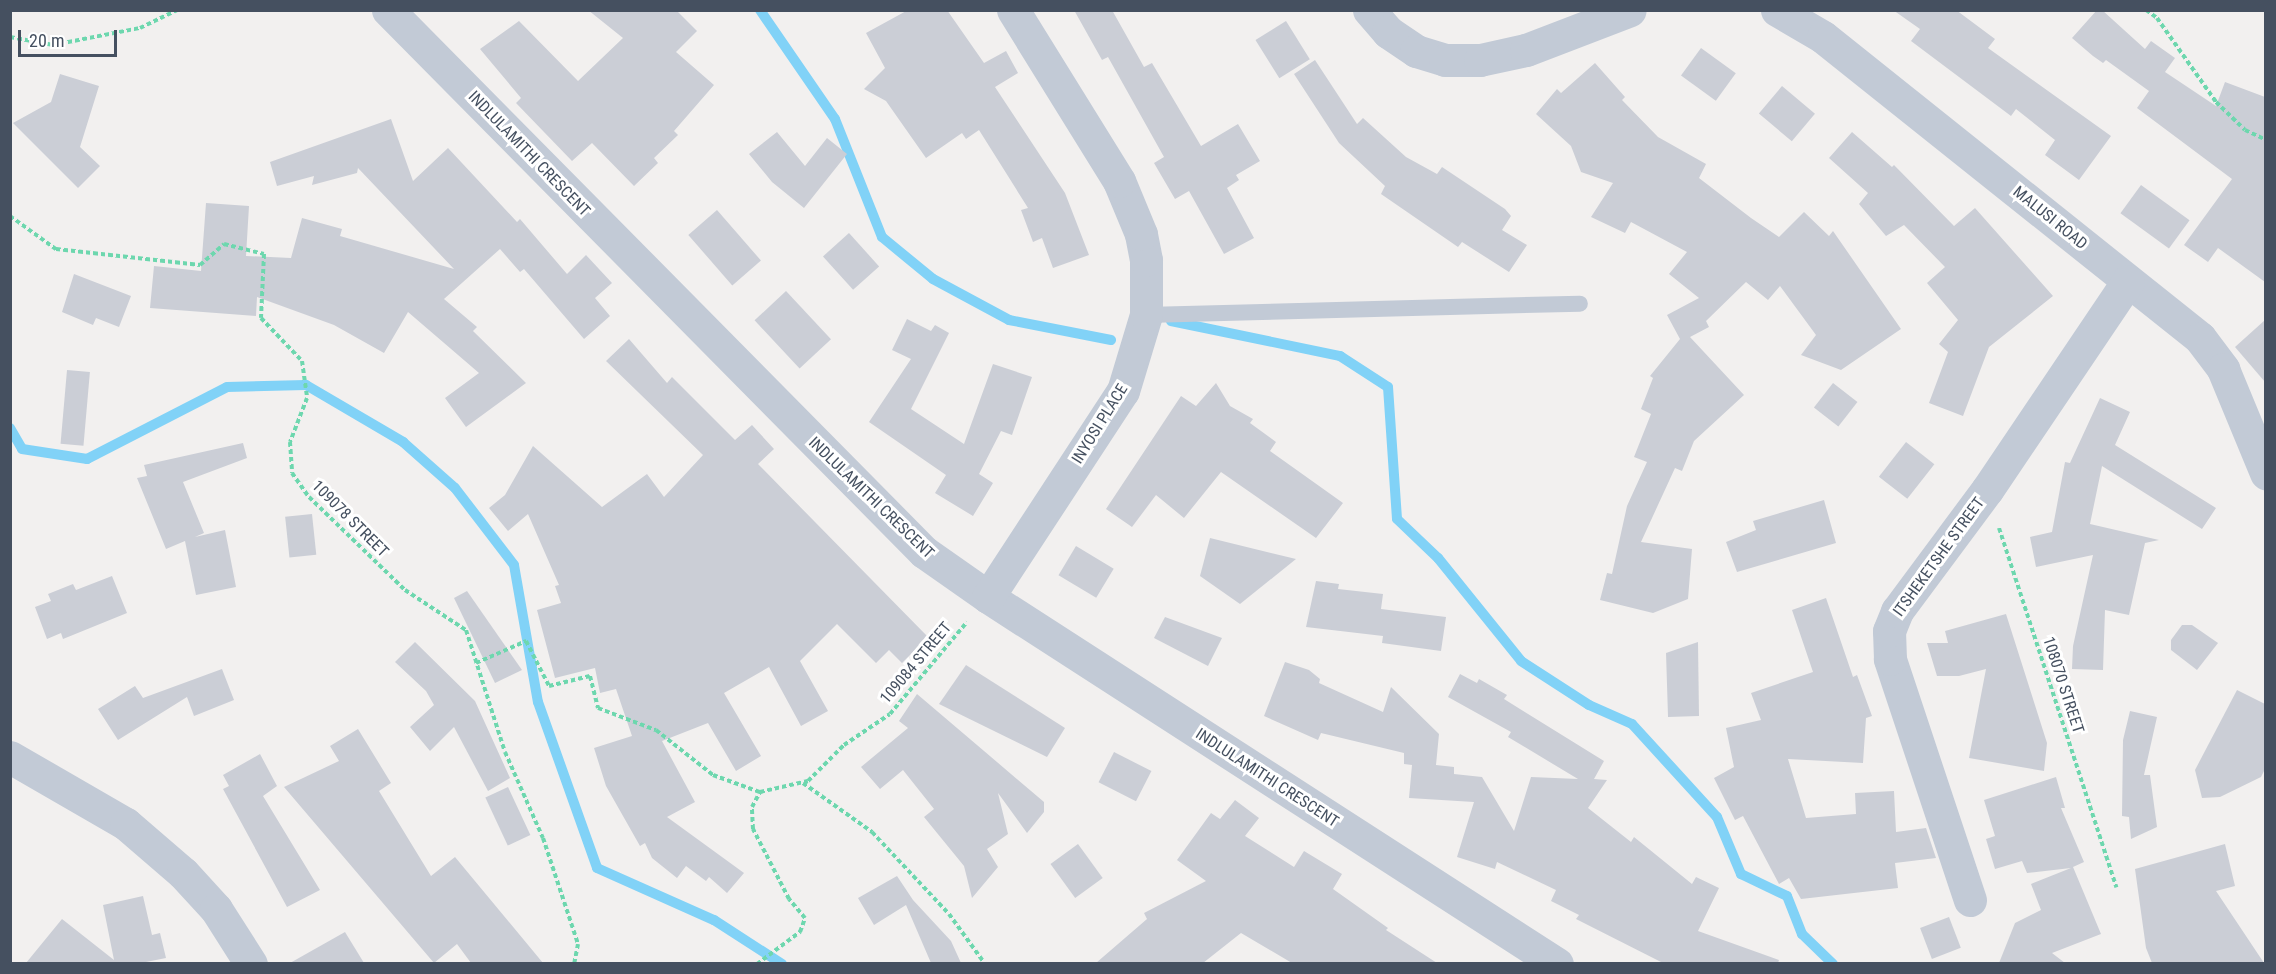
<!DOCTYPE html>
<style>
body{margin:0}
#map{position:relative;width:2276px;height:974px;overflow:hidden;background:#f2f0ef;font-family:"Roboto Condensed",sans-serif}
div>[style]{position:absolute}
.stream>*{height:10px;margin:-5px;padding:0 5px;transform-origin:5px;border-radius:5px;background:#81d2f7}
.building>*{inset:0;background:#cbced6;transform-origin:0 0}
.path>*{height:4px;margin-top:-2px;transform-origin:0;background:repeating-linear-gradient(90deg,#6dd7ae 0 4.5px,transparent 0 7.5px)}
.lane>*{height:16px;margin:-8px;padding:0 8px;transform-origin:8px;border-radius:8px;background:#c2cad6}
.street>*{height:33px;margin:-16.5px;padding:0 16.5px;transform-origin:16.5px;border-radius:16.5px;background:#c2cad6}
span{translate:-50% -50%;white-space:nowrap;text-align:center;line-height:1.15;-webkit-text-stroke:6px #fff;paint-order:stroke}
.street-label{font-size:16px;color:#455060}
.frame{position:absolute;inset:0;border:12px solid #455060;pointer-events:none}
.scale{position:absolute;left:18px;top:30px;width:99px;height:27px;box-sizing:border-box;border:3px solid #455060;border-top:0;padding-left:8px;font-size:18px;line-height:21px;white-space:nowrap;color:#455060;-webkit-text-stroke:4px #fff;paint-order:stroke}
</style>
<div id="map">
<div class="stream">
<i style="left:760px;top:10px;width:132px;rotate:55.5deg"></i>
<i style="left:835px;top:119px;width:127px;rotate:68.3deg"></i>
<i style="left:882px;top:237px;width:66px;rotate:39.5deg"></i>
<i style="left:933px;top:279px;width:86px;rotate:28.3deg"></i>
<i style="left:1009px;top:320px;width:104px;rotate:11.1deg"></i>
<i style="left:1171px;top:321px;width:173px;rotate:11.7deg"></i>
<i style="left:1340px;top:356px;width:57px;rotate:32.9deg"></i>
<i style="left:1388px;top:387px;width:132px;rotate:86.1deg"></i>
<i style="left:1397px;top:519px;width:57px;rotate:43.6deg"></i>
<i style="left:1438px;top:558px;width:132px;rotate:51.1deg"></i>
<i style="left:1521px;top:661px;width:81px;rotate:32.9deg"></i>
<i style="left:1589px;top:705px;width:47px;rotate:23.8deg"></i>
<i style="left:1632px;top:724px;width:126px;rotate:47.6deg"></i>
<i style="left:1717px;top:817px;width:62px;rotate:67.2deg"></i>
<i style="left:1741px;top:874px;width:51px;rotate:25.6deg"></i>
<i style="left:1787px;top:896px;width:41px;rotate:68.5deg"></i>
<i style="left:1802px;top:934px;width:43px;rotate:44.1deg"></i>
<i style="left:10px;top:428px;width:24px;rotate:60deg"></i>
<i style="left:22px;top:449px;width:66px;rotate:8.7deg"></i>
<i style="left:87px;top:459px;width:157px;rotate:-27.2deg"></i>
<i style="left:227px;top:387px;width:79px;rotate:-1.5deg"></i>
<i style="left:306px;top:385px;width:113px;rotate:30.4deg"></i>
<i style="left:403px;top:442px;width:69px;rotate:41.5deg"></i>
<i style="left:455px;top:488px;width:97px;rotate:52.5deg"></i>
<i style="left:514px;top:565px;width:139px;rotate:80.1deg"></i>
<i style="left:538px;top:702px;width:176px;rotate:70.4deg"></i>
<i style="left:597px;top:868px;width:128px;rotate:24deg"></i>
<i style="left:714px;top:920px;width:81px;rotate:32.9deg"></i>
</div>
<div class="building">
<i style="clip-path:polygon(588px 10px,676px 10px,697px 31px,676px 52px,714px 85px,674px 131px,678px 135px,654px 158px,658px 163px,634px 186px,592px 143px,572px 161px,516px 103px,521px 98px,480px 49px,519px 21px,578px 81px,623px 38px)"></i>
<i style="clip-path:polygon(908px 10px,947px 10px,984px 63px,1006px 51px,1018px 73px,995px 87px,1065px 193px,1089px 255px,1053px 268px,1042px 238px,1033px 242px,1021px 210px,1028px 208px,979px 130px,966px 139px,962px 133px,926px 158px,886px 101px,864px 89px,885px 68px,866px 33px)"></i>
<i style="clip-path:polygon(1074px 10px,1112px 10px,1144px 67px,1152px 63px,1201px 146px,1238px 124px,1260px 161px,1236px 175px,1239px 180px,1227px 188px,1254px 238px,1224px 254px,1189px 191px,1175px 199px,1154px 163px,1164px 157px,1108px 57px,1102px 60px)"></i>
<i style="clip-path:polygon(1893px 10px,1956px 10px,1995px 39px,1988px 48px,2111px 136px,2079px 180px,2045px 155px,2055px 140px,2016px 109px,2011px 116px,1911px 41px,1920px 29px)"></i>
<i style="clip-path:polygon(2097px 10px,2102px 10px,2145px 49px,2151px 41px,2175px 58px,2165px 72px,2216px 106px,2225px 82px,2265px 97px,2265px 282px,2218px 248px,2208px 262px,2184px 245px,2232px 179px,2137px 108px,2149px 91px,2106px 60px,2103px 63px,2093px 56px,2072px 38px)"></i>
<i style="left:1286px;top:21px;width:45px;height:36px;rotate:58deg"></i>
<i style="left:1701px;top:48px;width:43px;height:34px;rotate:36deg"></i>
<i style="clip-path:polygon(1315px 60px,1357px 124px,1363px 118px,1406px 157px,1437px 174px,1442px 167px,1505px 209px,1511px 216px,1502px 230px,1527px 245px,1509px 272px,1462px 242px,1458px 247px,1381px 194px,1385px 186px,1339px 143px,1294px 74px)"></i>
<i style="clip-path:polygon(1595px 63px,1625px 97px,1622px 100px,1658px 137px,1706px 164px,1699px 178px,1751px 218px,1779px 237px,1804px 212px,1829px 236px,1833px 231px,1901px 329px,1841px 370px,1801px 355px,1816px 335px,1780px 286px,1768px 300px,1746px 282px,1706px 321px,1709px 327px,1690px 337px,1744px 395px,1694px 441px,1682px 471px,1675px 468px,1641px 542px,1692px 549px,1688px 599px,1653px 613px,1600px 600px,1607px 573px,1612px 574px,1627px 506px,1647px 462px,1634px 457px,1651px 414px,1641px 409px,1653px 378px,1650px 376px,1680px 339px,1667px 315px,1699px 298px,1669px 274px,1687px 252px,1631px 222px,1625px 233px,1591px 217px,1613px 183px,1581px 172px,1571px 146px,1536px 114px,1557px 89px,1561px 93px)"></i>
<i style="clip-path:polygon(60px 74px,99px 86px,80px 147px,100px 166px,78px 188px,13px 123px,51px 102px)"></i>
<i style="left:1782px;top:86px;width:43px;height:36px;rotate:40deg"></i>
<i style="clip-path:polygon(391px 119px,413px 181px,448px 148px,517px 222px,520px 219px,567px 274px,586px 255px,612px 283px,595px 298px,610px 316px,584px 339px,524px 269px,520px 272px,500px 249px,444px 299px,477px 327px,473px 331px,526px 383px,466px 427px,445px 398px,479px 373px,408px 312px,384px 353px,334px 325px,257px 297px,256px 316px,150px 308px,154px 266px,201px 271px,206px 203px,249px 206px,246px 256px,291px 258px,302px 218px,342px 229px,340px 236px,454px 269px,358px 168px,357px 173px,312px 185px,314px 176px,277px 186px,270px 162px)"></i>
<i style="clip-path:polygon(777px 132px,805px 166px,827px 138px,847px 154px,804px 208px,772px 182px,749px 154px)"></i>
<i style="clip-path:polygon(1852px 132px,1892px 167px,1894px 165px,1954px 226px,1975px 208px,2053px 296px,1989px 347px,1963px 416px,1929px 403px,1948px 352px,1939px 344px,1958px 320px,1927px 283px,1945px 267px,1904px 225px,1886px 236px,1859px 204px,1868px 193px,1829px 158px)"></i>
<i style="left:2141px;top:185px;width:60px;height:35px;rotate:36deg"></i>
<i style="left:717px;top:210px;width:67px;height:38px;rotate:49deg"></i>
<i style="left:849px;top:233px;width:45px;height:35px;rotate:48deg"></i>
<i style="clip-path:polygon(74px 274px,131px 296px,119px 327px,96px 318px,93px 325px,62px 312px)"></i>
<i style="left:786px;top:291px;width:66px;height:43px;rotate:47deg"></i>
<i style="clip-path:polygon(907px 319px,931px 331px,935px 325px,949px 333px,911px 409px,964px 444px,993px 364px,1032px 377px,1012px 435px,1001px 431px,979px 474px,993px 483px,973px 516px,935px 493px,946px 475px,869px 422px,911px 359px,892px 350px)"></i>
<i style="clip-path:polygon(2265px 320px,2265px 382px,2235px 347px)"></i>
<i style="clip-path:polygon(629px 339px,667px 383px,672px 377px,735px 440px,752px 425px,774px 449px,758px 464px,928px 637px,902px 663px,889px 650px,876px 663px,837px 624px,800px 661px,828px 711px,801px 726px,769px 667px,724px 693px,761px 756px,736px 771px,708px 723px,662px 741px,695px 802px,667px 817px,744px 873px,727px 893px,709px 877px,706px 881px,686px 866px,677px 878px,652px 858px,645px 843px,640px 846px,606px 786px,594px 748px,632px 736px,616px 689px,600px 693px,595px 668px,555px 678px,537px 610px,561px 603px,555px 586px,559px 585px,528px 514px,508px 531px,489px 508px,505px 495px,533px 446px,602px 507px,647px 474px,664px 497px,703px 455px,606px 361px)"></i>
<i style="left:67px;top:370px;width:23px;height:74px;rotate:5deg"></i>
<i style="clip-path:polygon(1216px 383px,1230px 406px,1253px 419px,1250px 423px,1276px 442px,1270px 451px,1343px 503px,1316px 538px,1221px 472px,1184px 518px,1156px 495px,1132px 527px,1106px 509px,1181px 396px,1196px 406px)"></i>
<i style="left:1833px;top:383px;width:31px;height:31px;rotate:38deg"></i>
<i style="clip-path:polygon(2100px 398px,2130px 412px,2115px 445px,2216px 508px,2202px 529px,2102px 466px,2090px 524px,2159px 540px,2145px 543px,2129px 615px,2105px 610px,2103px 670px,2072px 669px,2073px 646px,2093px 555px,2036px 567px,2030px 537px,2052px 532px,2065px 462px,2070px 463px)"></i>
<i style="left:1906px;top:442px;width:36px;height:44px;rotate:38deg"></i>
<i style="clip-path:polygon(243px 443px,247px 458px,183px 482px,204px 533px,195px 537px,225px 530px,236px 587px,196px 595px,185px 541px,166px 549px,137px 478px,147px 476px,144px 465px)"></i>
<i style="clip-path:polygon(1824px 500px,1836px 543px,1737px 572px,1726px 542px,1756px 530px,1753px 521px)"></i>
<i style="left:312px;top:514px;width:41px;height:27px;rotate:84deg"></i>
<i style="clip-path:polygon(1210px 538px,1296px 559px,1240px 604px,1200px 576px)"></i>
<i style="left:1076px;top:546px;width:44px;height:34px;rotate:31deg"></i>
<i style="clip-path:polygon(112px 576px,127px 613px,63px 639px,61px 633px,47px 639px,35px 607px,51px 601px,48px 594px,73px 584px,76px 590px)"></i>
<i style="clip-path:polygon(1316px 581px,1339px 584px,1338px 589px,1383px 594px,1381px 609px,1446px 617px,1441px 651px,1382px 643px,1383px 636px,1306px 627px)"></i>
<i style="clip-path:polygon(467px 591px,522px 670px,495px 683px,454px 598px)"></i>
<i style="clip-path:polygon(1826px 598px,1853px 677px,1857px 675px,1872px 716px,1866px 718px,1863px 763px,1788px 759px,1806px 818px,1856px 814px,1855px 793px,1894px 791px,1896px 832px,1926px 828px,1936px 858px,1895px 863px,1898px 888px,1801px 899px,1789px 878px,1779px 884px,1743px 816px,1735px 820px,1714px 778px,1734px 767px,1726px 728px,1761px 720px,1751px 693px,1813px 672px,1792px 610px)"></i>
<i style="clip-path:polygon(2006px 614px,2047px 743px,2044px 771px,1969px 758px,1986px 669px,1959px 676px,1937px 676px,1927px 643px,1948px 643px,1945px 631px)"></i>
<i style="clip-path:polygon(1165px 617px,1222px 638px,1208px 666px,1154px 638px)"></i>
<i style="clip-path:polygon(2182px 625px,2192px 625px,2218px 643px,2197px 670px,2171px 650px,2171px 640px)"></i>
<i style="clip-path:polygon(415px 642px,475px 701px,510px 778px,488px 791px,454px 727px,430px 751px,410px 727px,434px 705px,426px 691px,395px 662px)"></i>
<i style="clip-path:polygon(1698px 642px,1699px 716px,1668px 717px,1666px 653px)"></i>
<i style="clip-path:polygon(1285px 662px,1309px 670px,1320px 679px,1319px 683px,1383px 712px,1391px 687px,1439px 734px,1436px 765px,1454px 767px,1454px 774px,1482px 777px,1514px 831px,1531px 777px,1578px 779px,1508px 737px,1511px 732px,1448px 697px,1460px 674px,1477px 683px,1479px 679px,1507px 695px,1504px 699px,1604px 761px,1594px 779px,1607px 780px,1588px 808px,1631px 842px,1634px 837px,1692px 884px,1696px 877px,1719px 888px,1698px 931px,1779px 960px,1778px 963px,1663px 963px,1576px 919px,1579px 915px,1551px 901px,1556px 890px,1497px 862px,1495px 869px,1457px 857px,1474px 802px,1409px 798px,1412px 765px,1404px 764px,1404px 753px,1321px 733px,1318px 740px,1264px 716px)"></i>
<i style="clip-path:polygon(966px 665px,1065px 728px,1047px 757px,939px 704px)"></i>
<i style="clip-path:polygon(222px 669px,234px 700px,194px 716px,187px 697px,118px 740px,98px 709px,135px 686px,143px 698px)"></i>
<i style="clip-path:polygon(2237px 690px,2265px 704px,2265px 769px,2261px 777px,2220px 797px,2202px 798px,2195px 770px)"></i>
<i style="clip-path:polygon(917px 694px,1044px 802px,1044px 812px,1027px 833px,998px 793px,1008px 834px,987px 849px,998px 867px,972px 898px,964px 866px,924px 817px,934px 809px,903px 770px,880px 789px,861px 767px,908px 728px,899px 721px)"></i>
<i style="clip-path:polygon(2130px 711px,2157px 717px,2144px 775px,2150px 775px,2157px 827px,2131px 839px,2129px 817px,2122px 816px,2123px 740px)"></i>
<i style="clip-path:polygon(358px 729px,391px 783px,379px 791px,431px 876px,455px 857px,543px 963px,471px 963px,457px 944px,434px 963px,284px 787px,339px 761px,330px 746px)"></i>
<i style="left:1114px;top:752px;width:42px;height:34px;rotate:27deg"></i>
<i style="clip-path:polygon(260px 754px,277px 786px,263px 796px,320px 890px,287px 907px,223px 789px,229px 786px,223px 775px)"></i>
<i style="clip-path:polygon(2056px 777px,2065px 808px,2061px 808px,2084px 862px,2073px 867px,2101px 934px,2052px 953px,2065px 963px,1999px 963px,2015px 923px,2041px 910px,2031px 884px,2071px 868px,2027px 873px,2022px 861px,1995px 869px,1986px 839px,1995px 836px,1984px 800px)"></i>
<i style="left:508px;top:787px;width:53px;height:25px;rotate:65deg"></i>
<i style="clip-path:polygon(1235px 800px,1259px 818px,1245px 836px,1294px 867px,1304px 851px,1342px 874px,1333px 889px,1388px 928px,1386px 930px,1437px 963px,1292px 963px,1241px 933px,1203px 963px,1096px 963px,1147px 919px,1144px 913px,1206px 881px,1177px 860px,1211px 813px,1220px 819px)"></i>
<i style="left:1078px;top:844px;width:42px;height:34px;rotate:54deg"></i>
<i style="clip-path:polygon(2225px 844px,2235px 886px,2216px 891px,2264px 963px,2152px 963px,2146px 948px,2135px 869px)"></i>
<i style="clip-path:polygon(897px 876px,913px 900px,951px 941px,961px 963px,931px 963px,906px 905px,874px 925px,858px 898px)"></i>
<i style="clip-path:polygon(143px 896px,152px 935px,160px 933px,166px 958px,141px 963px,26px 963px,62px 919px,114px 960px,103px 905px)"></i>
<i style="left:1949px;top:917px;width:33px;height:31px;rotate:69deg"></i>
<i style="clip-path:polygon(345px 932px,364px 963px,290px 963px)"></i>
</div>
<div class="path">
<i style="left:2146px;top:10px;width:14px;rotate:36deg"></i>
<i style="left:2157px;top:18px;width:103px;rotate:54.9deg"></i>
<i style="left:2216px;top:102px;width:40px;rotate:44deg"></i>
<i style="left:2245px;top:130px;width:23px;rotate:25deg"></i>
<i style="left:10px;top:37px;width:44px;rotate:10.5deg"></i>
<i style="left:53px;top:45px;width:89px;rotate:-11.1deg"></i>
<i style="left:140px;top:28px;width:41px;rotate:-25.9deg"></i>
<i style="left:10px;top:216px;width:57px;rotate:35.7deg"></i>
<i style="left:56px;top:249px;width:145px;rotate:6.3deg"></i>
<i style="left:200px;top:265px;width:32px;rotate:-41deg"></i>
<i style="left:224px;top:244px;width:41px;rotate:14deg"></i>
<i style="left:264px;top:254px;width:64px;rotate:92.7deg"></i>
<i style="left:261px;top:318px;width:59px;rotate:46.4deg"></i>
<i style="left:302px;top:361px;width:37px;rotate:82deg"></i>
<i style="left:307px;top:398px;width:47px;rotate:111.1deg"></i>
<i style="left:290px;top:442px;width:31px;rotate:86deg"></i>
<i style="left:292px;top:473px;width:29px;rotate:55deg"></i>
<i style="left:309px;top:497px;width:134px;rotate:44.1deg"></i>
<i style="left:405px;top:590px;width:73px;rotate:33.3deg"></i>
<i style="left:466px;top:630px;width:128px;rotate:72.3deg"></i>
<i style="left:505px;top:752px;width:94px;rotate:66.2deg"></i>
<i style="left:543px;top:838px;width:112px;rotate:71.7deg"></i>
<i style="left:578px;top:944px;width:20px;rotate:101deg"></i>
<i style="left:1999px;top:528px;width:378px;rotate:71.9deg"></i>
<i style="left:476px;top:663px;width:55px;rotate:-23.7deg"></i>
<i style="left:526px;top:641px;width:51px;rotate:62.9deg"></i>
<i style="left:549px;top:686px;width:42px;rotate:-13.7deg"></i>
<i style="left:590px;top:676px;width:33px;rotate:76deg"></i>
<i style="left:598px;top:708px;width:62px;rotate:20.8deg"></i>
<i style="left:656px;top:730px;width:73px;rotate:38.3deg"></i>
<i style="left:713px;top:775px;width:50px;rotate:19.9deg"></i>
<i style="left:760px;top:792px;width:49px;rotate:-12.9deg"></i>
<i style="left:808px;top:781px;width:51px;rotate:-45deg"></i>
<i style="left:844px;top:745px;width:55px;rotate:-34deg"></i>
<i style="left:890px;top:714px;width:120px;rotate:-50.1deg"></i>
<i style="left:803px;top:783px;width:85px;rotate:35.4deg"></i>
<i style="left:872px;top:832px;width:112px;rotate:46.8deg"></i>
<i style="left:949px;top:914px;width:62px;rotate:54.2deg"></i>
<i style="left:757px;top:964px;width:54px;rotate:-36.7deg"></i>
<i style="left:800px;top:932px;width:15px;rotate:-70deg"></i>
<i style="left:805px;top:918px;width:25px;rotate:-130deg"></i>
<i style="left:789px;top:899px;width:79px;rotate:-117.2deg"></i>
<i style="left:753px;top:829px;width:22px;rotate:-93deg"></i>
<i style="left:752px;top:807px;width:17px;rotate:-62deg"></i>
</div>
<div class="lane">
<i style="left:1146px;top:315px;width:434px;rotate:-1.5deg"></i>
</div>
<div class="street">
<i style="left:388px;top:10px;width:762px;rotate:45.32deg"></i>
<i style="left:924px;top:552px;width:78px;rotate:35.1deg"></i>
<i style="left:988px;top:597px;width:677px;rotate:32.82deg"></i>
<i style="left:1369px;top:10px;width:29px;rotate:49deg"></i>
<i style="left:1388px;top:32px;width:34px;rotate:34deg"></i>
<i style="left:1416px;top:51px;width:30px;rotate:17deg"></i>
<i style="left:1445px;top:60px;width:35px"></i>
<i style="left:1480px;top:60px;width:47px;rotate:-12.3deg"></i>
<i style="left:1526px;top:50px;width:111px;rotate:-21deg"></i>
<i style="left:1777px;top:10px;width:53px;rotate:30.4deg"></i>
<i style="left:1823px;top:37px;width:482px;rotate:38.6deg"></i>
<i style="left:2200px;top:338px;width:39px;rotate:53deg"></i>
<i style="left:2223px;top:369px;width:113px;rotate:67.5deg"></i>
<i style="left:988px;top:597px;width:246px;rotate:-56.8deg"></i>
<i style="left:1123px;top:391px;width:79px;rotate:-73.2deg"></i>
<i style="left:1146px;top:315px;width:55px;rotate:-90deg"></i>
<i style="left:1146px;top:260px;width:26px;rotate:-101deg"></i>
<i style="left:1141px;top:234px;width:57px;rotate:-112.5deg"></i>
<i style="left:1119px;top:181px;width:201px;rotate:-121.8deg"></i>
<i style="left:10px;top:757px;width:134px;rotate:30deg"></i>
<i style="left:126px;top:824px;width:75px;rotate:40.7deg"></i>
<i style="left:183px;top:873px;width:49px;rotate:47.5deg"></i>
<i style="left:216px;top:909px;width:65px;rotate:57.5deg"></i>
<i style="left:1970px;top:900px;width:254px;rotate:-108.4deg"></i>
<i style="left:1890px;top:659px;width:28px;rotate:-92deg"></i>
<i style="left:1889px;top:631px;width:22px;rotate:-68deg"></i>
<i style="left:1897px;top:611px;width:151px;rotate:-53.4deg"></i>
<i style="left:1987px;top:490px;width:252px;rotate:-56deg"></i>
</div>
<div class="street-label">
<span style="left:529px;top:154px;rotate:46deg">INDLULAMITHI CRESCENT</span>
<span style="left:2050px;top:218px;rotate:39deg">MALUSI ROAD</span>
<span style="left:1100px;top:424px;rotate:-58deg">INYOSI PLACE</span>
<span style="left:871px;top:498px;rotate:44deg">INDLULAMITHI CRESCENT</span>
<span style="left:350px;top:519px;rotate:45deg">109078 STREET</span>
<span style="left:1939px;top:557px;rotate:-54deg">ITSHEKETSHE STREET</span>
<span style="left:916px;top:663px;rotate:-50deg">109084 STREET</span>
<span style="left:2063px;top:685px;rotate:72deg">108070 STREET</span>
<span style="left:1267px;top:778px;rotate:33deg">INDLULAMITHI CRESCENT</span>
</div>
<div class="frame"></div>
<div class="scale">20 m</div>
</div>
